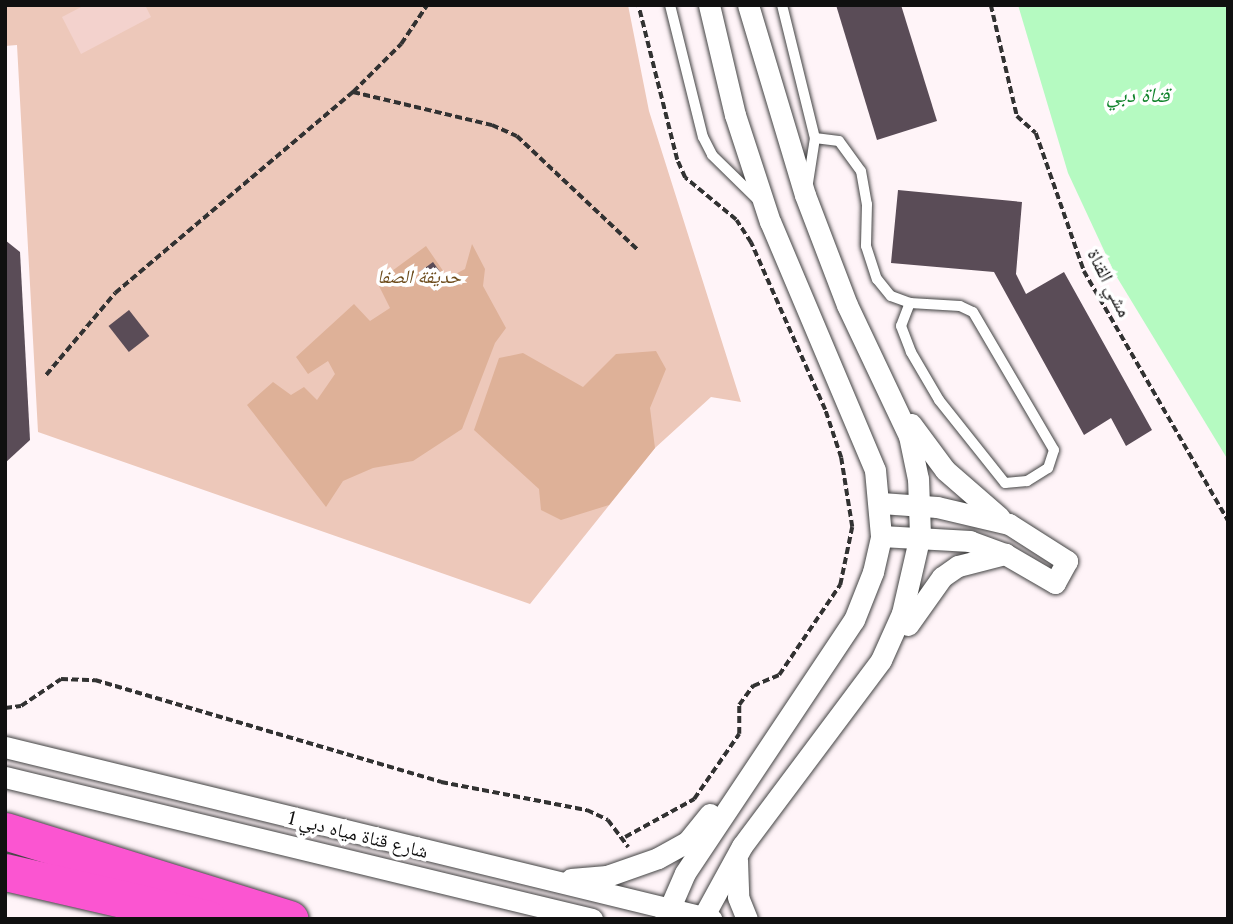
<!DOCTYPE html>
<meta charset="utf-8">
<style>
body{margin:0}
#map{position:relative;width:1233px;height:924px;overflow:hidden;background:#fff4f8;font-family:Lora,"Noto Naskh Arabic",serif}
div>[style]{position:absolute}
.green>*{inset:0;background:#edc8ba}
.forest>*{inset:0;background:#deb198}
.pitch>*{inset:0;background:#f3d2cd}
.water>*{inset:0;background:#b5fac1}
.building>*{inset:0;background:#5a4c57;transform-origin:0 0}
.path>*{height:3.5px;margin-top:-1.75px;transform-origin:0;background:repeating-linear-gradient(90deg,#323232 0 7px,transparent 0 10.5px)}
.roads{filter:drop-shadow(0 0 2px #434343) drop-shadow(0 0 2px #434343)}
.service>*{height:10px;margin:-5px;padding:0 5px;transform-origin:5px;border-radius:5px;background:#fff}
.minor>*{height:21px;margin:-10.5px;padding:0 10.5px;transform-origin:10.5px;border-radius:10.5px;background:#fff}
.motorway>*{height:37px;margin:-18.5px;padding:0 18.5px;transform-origin:18.5px;border-radius:18.5px;background:#fb55d1}
span{translate:-50% -50%;white-space:nowrap;text-align:center;line-height:1.15;-webkit-text-stroke:7px #fff;paint-order:stroke}
.park-label{font-size:19px;color:#6d4c1c;font-style:italic}
.street-label{font-size:19px;color:#101010}
.water-label{font-size:21px;color:#11842c;font-style:italic}
.frame{position:absolute;inset:0;border:7px solid #101010;pointer-events:none}
</style>
<div id="map">
<div class="green">
<i style="clip-path:polygon(5px 5px,628px 5px,649px 111px,741px 402px,711px 397px,655px 448px,530px 604px,38px 432px,17px 45px,5px 46px)"></i>
</div>
<div class="forest">
<i style="clip-path:polygon(472px 244px,485px 269px,483px 286px,506px 328px,495px 343px,462px 429px,413px 461px,373px 468px,343px 481px,326px 507px,247px 405px,273px 382px,291px 395px,304px 387px,317px 400px,335px 374px,328px 361px,308px 374px,296px 357px,354px 304px,370px 321px,390px 308px,377px 282px,426px 246px,448px 278px,465px 269px)"></i>
<i style="clip-path:polygon(656px 351px,666px 369px,650px 408px,655px 448px,609px 505px,561px 520px,541px 510px,539px 489px,474px 430px,499px 358px,523px 353px,583px 387px,616px 354px)"></i>
</div>
<div class="pitch">
<i style="clip-path:polygon(85px 5px,145px 5px,151px 17px,81px 54px,62px 17px)"></i>
</div>
<div class="water">
<i style="clip-path:polygon(1018px 5px,1228px 5px,1228px 460px,1115px 274px,1068px 173px)"></i>
</div>
<div class="building">
<i style="clip-path:polygon(836px 5px,901px 5px,937px 121px,877px 140px)"></i>
<i style="clip-path:polygon(898px 190px,1022px 202px,1016px 274px,1026px 294px,1064px 272px,1152px 430px,1126px 446px,1111px 418px,1084px 435px,994px 272px,891px 263px)"></i>
<i style="clip-path:polygon(5px 240px,20px 252px,30px 440px,5px 463px)"></i>
<i style="left:433px;top:262px;width:24px;height:16px;rotate:54deg"></i>
<i style="left:129px;top:310px;width:33px;height:26px;rotate:52deg"></i>
</div>
<div class="path">
<i style="left:991px;top:5px;width:114px;rotate:76.8deg"></i>
<i style="left:1017px;top:116px;width:25px;rotate:42deg"></i>
<i style="left:1036px;top:133px;width:146px;rotate:70.8deg"></i>
<i style="left:1084px;top:271px;width:288px;rotate:60deg"></i>
<i style="left:353px;top:92px;width:143px;rotate:13.4deg"></i>
<i style="left:492px;top:125px;width:27px;rotate:24deg"></i>
<i style="left:517px;top:136px;width:166px;rotate:43.3deg"></i>
<i style="left:46px;top:375px;width:107px;rotate:-49.9deg"></i>
<i style="left:115px;top:293px;width:312px;rotate:-40.2deg"></i>
<i style="left:353px;top:92px;width:68px;rotate:-45deg"></i>
<i style="left:401px;top:44px;width:47px;rotate:-56.3deg"></i>
<i style="left:5px;top:708px;width:16px;rotate:-7deg"></i>
<i style="left:21px;top:706px;width:48px;rotate:-34deg"></i>
<i style="left:61px;top:679px;width:34px;rotate:2deg"></i>
<i style="left:95px;top:680px;width:361px;rotate:16.4deg"></i>
<i style="left:441px;top:782px;width:149px;rotate:10.9deg"></i>
<i style="left:587px;top:810px;width:23px;rotate:25deg"></i>
<i style="left:608px;top:820px;width:34px;rotate:53deg"></i>
<i style="left:625px;top:837px;width:79px;rotate:-28.8deg"></i>
<i style="left:694px;top:799px;width:79px;rotate:-55.3deg"></i>
<i style="left:739px;top:734px;width:29px;rotate:-90deg"></i>
<i style="left:739px;top:705px;width:24px;rotate:-54deg"></i>
<i style="left:753px;top:686px;width:28px;rotate:-23deg"></i>
<i style="left:779px;top:675px;width:109px;rotate:-55.9deg"></i>
<i style="left:840px;top:585px;width:59px;rotate:-78.3deg"></i>
<i style="left:852px;top:527px;width:70px;rotate:-99.1deg"></i>
<i style="left:841px;top:458px;width:51px;rotate:-108.4deg"></i>
<i style="left:825px;top:410px;width:183px;rotate:-113.9deg"></i>
<i style="left:751px;top:243px;width:27px;rotate:-123deg"></i>
<i style="left:736px;top:220px;width:66px;rotate:-140.5deg"></i>
<i style="left:685px;top:178px;width:20px;rotate:-114deg"></i>
<i style="left:677px;top:160px;width:160px;rotate:-104.1deg"></i>
</div>
<div class="roads">
<div class="service">
<i style="left:670px;top:5px;width:136px;rotate:76deg"></i>
<i style="left:703px;top:137px;width:20px;rotate:63deg"></i>
<i style="left:712px;top:155px;width:62px;rotate:44.3deg"></i>
<i style="left:782px;top:5px;width:137px;rotate:76.1deg"></i>
<i style="left:815px;top:138px;width:52px;rotate:98.9deg"></i>
<i style="left:815px;top:138px;width:24px;rotate:7deg"></i>
<i style="left:839px;top:141px;width:37px;rotate:54deg"></i>
<i style="left:861px;top:171px;width:34px;rotate:80deg"></i>
<i style="left:867px;top:204px;width:42px;rotate:91.4deg"></i>
<i style="left:866px;top:246px;width:35px;rotate:72deg"></i>
<i style="left:877px;top:279px;width:22px;rotate:51deg"></i>
<i style="left:891px;top:296px;width:20px;rotate:20deg"></i>
<i style="left:910px;top:303px;width:50px;rotate:3.4deg"></i>
<i style="left:960px;top:306px;width:14px;rotate:25deg"></i>
<i style="left:973px;top:312px;width:160px;rotate:59.6deg"></i>
<i style="left:1054px;top:450px;width:19px;rotate:108deg"></i>
<i style="left:1048px;top:468px;width:25px;rotate:148deg"></i>
<i style="left:1027px;top:481px;width:22px;rotate:175deg"></i>
<i style="left:1005px;top:483px;width:106px;rotate:-128.5deg"></i>
<i style="left:939px;top:400px;width:56px;rotate:-120.3deg"></i>
<i style="left:911px;top:352px;width:28px;rotate:-111deg"></i>
<i style="left:901px;top:326px;width:25px;rotate:-69deg"></i>
</div>
<div class="minor">
<i style="left:911px;top:424px;width:57px;rotate:53.5deg"></i>
<i style="left:945px;top:470px;width:72px;rotate:41deg"></i>
<i style="left:881px;top:503px;width:56px;rotate:4.1deg"></i>
<i style="left:937px;top:507px;width:74px;rotate:13.3deg"></i>
<i style="left:1009px;top:524px;width:69px;rotate:32.5deg"></i>
<i style="left:1067px;top:561px;width:25px;rotate:119deg"></i>
<i style="left:1055px;top:583px;width:58px;rotate:-149.9deg"></i>
<i style="left:1005px;top:554px;width:37px;rotate:-160deg"></i>
<i style="left:970px;top:541px;width:89px;rotate:-176.8deg"></i>
<i style="left:908px;top:625px;width:59px;rotate:-54.7deg"></i>
<i style="left:942px;top:577px;width:19px;rotate:-35deg"></i>
<i style="left:958px;top:566px;width:49px;rotate:-14.3deg"></i>
<i style="left:5px;top:747px;width:727px;rotate:13.69deg"></i>
<i style="left:5px;top:777px;width:604px;rotate:13.6deg"></i>
<i style="left:737px;top:860px;width:37px;rotate:88deg"></i>
<i style="left:738px;top:897px;width:24px;rotate:68deg"></i>
<i style="left:571px;top:879px;width:36px;rotate:-5deg"></i>
<i style="left:607px;top:876px;width:54px;rotate:-19.4deg"></i>
<i style="left:658px;top:858px;width:33px;rotate:-29deg"></i>
<i style="left:687px;top:842px;width:36px;rotate:-51deg"></i>
<i style="left:665px;top:919px;width:50px;rotate:-66.5deg"></i>
<i style="left:685px;top:873px;width:304px;rotate:-56.3deg"></i>
<i style="left:854px;top:620px;width:52px;rotate:-68.4deg"></i>
<i style="left:873px;top:572px;width:37px;rotate:-77deg"></i>
<i style="left:881px;top:536px;width:66px;rotate:-95.2deg"></i>
<i style="left:875px;top:470px;width:269px;rotate:-112.9deg"></i>
<i style="left:770px;top:222px;width:113px;rotate:-108.1deg"></i>
<i style="left:735px;top:115px;width:113px;rotate:-103.3deg"></i>
<i style="left:702px;top:919px;width:83px;rotate:-61.3deg"></i>
<i style="left:742px;top:846px;width:232px;rotate:-53.2deg"></i>
<i style="left:881px;top:660px;width:51px;rotate:-65.9deg"></i>
<i style="left:902px;top:613px;width:80px;rotate:-77deg"></i>
<i style="left:920px;top:535px;width:56px;rotate:-92deg"></i>
<i style="left:918px;top:479px;width:44px;rotate:-101.8deg"></i>
<i style="left:909px;top:436px;width:145px;rotate:-115.3deg"></i>
<i style="left:847px;top:305px;width:118px;rotate:-110.9deg"></i>
<i style="left:805px;top:195px;width:198px;rotate:-106.7deg"></i>
</div>
<div class="motorway">
<i style="left:5px;top:831px;width:298px;rotate:17.2deg"></i>
<i style="left:5px;top:872px;width:208px;rotate:13deg"></i>
</div>
</div>
<div class="park-label">
<span style="left:419px;top:277px">حديقة الصفا</span>
</div>
<div class="street-label">
<span style="left:1109px;top:283px;rotate:63deg">مشي القناة</span>
<span style="left:358px;top:835px;rotate:14deg">شارع قناة مياه دبي 1</span>
</div>
<div class="water-label">
<span style="left:1138px;top:95px">قناة دبي</span>
</div>
<div class="frame"></div>
</div>
